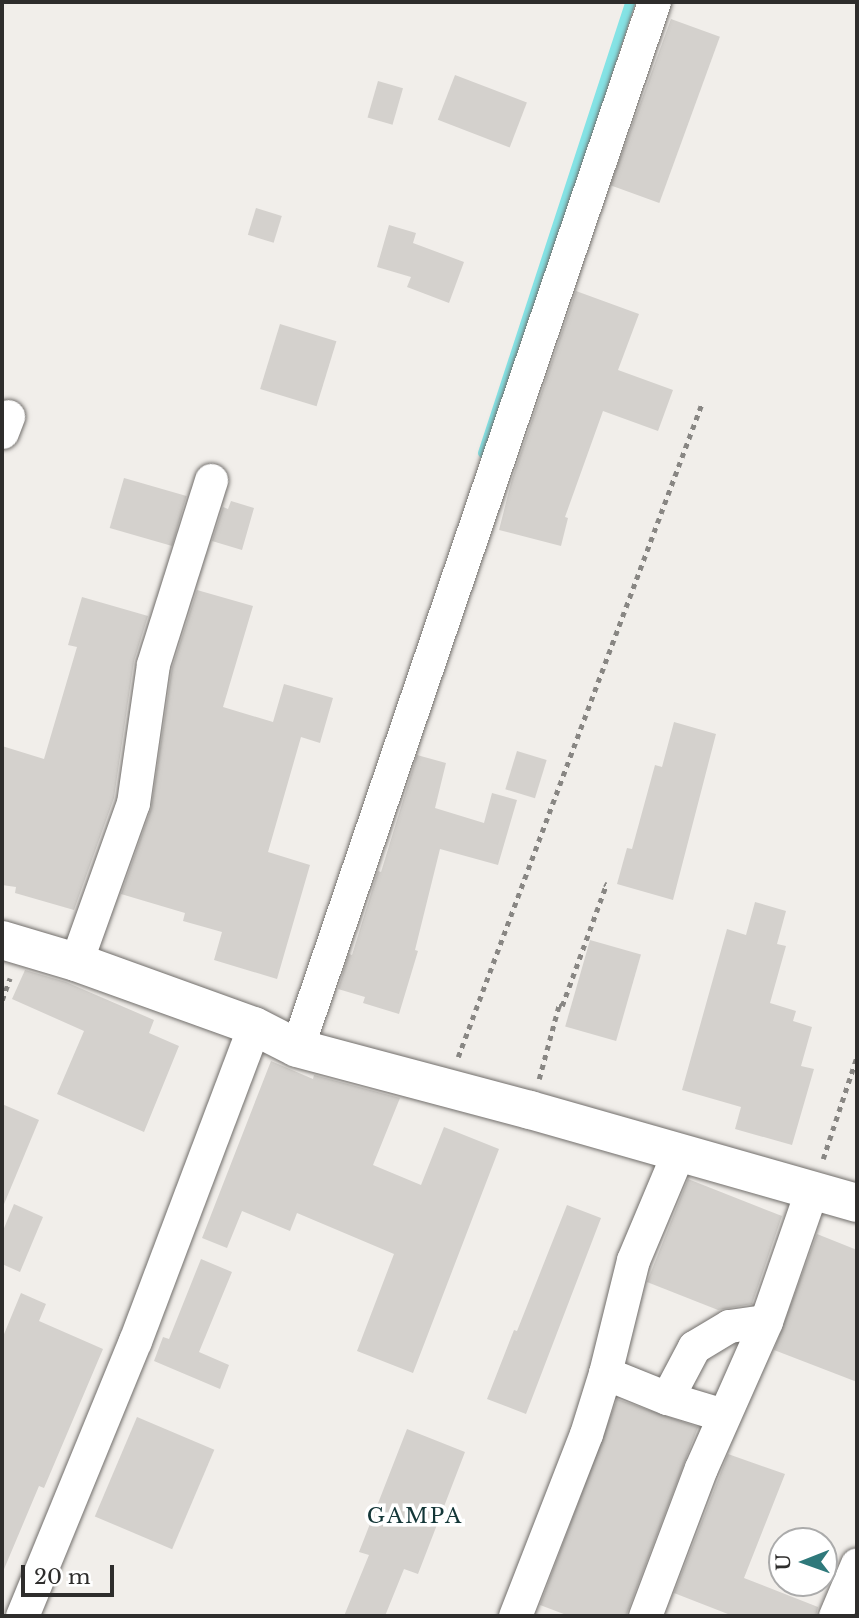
<!DOCTYPE html>
<style>
body{margin:0}
#map{position:relative;width:859px;height:1618px;overflow:hidden;background:#f1eeea;font-family:"Libre Baskerville",serif}
div>[style]{position:absolute}
.stream>*{height:10px;margin:-5px;padding:0 5px;transform-origin:5px;border-radius:5px;background:#85e3e5}
.building>*{inset:0;background:#d4d1cd;transform-origin:0 0}
.path>*{height:4.5px;margin-top:-2.25px;transform-origin:0;background:repeating-linear-gradient(90deg,#888683 0 5px,transparent 0 10px)}
.roads{filter:drop-shadow(0 0 2px #716e6b) drop-shadow(0 0 2px #716e6b)}
.minor>*{height:33px;margin:-16.5px;padding:0 16.5px;transform-origin:16.5px;border-radius:16.5px;background:#fff}
.primary>*{height:38px;margin:-19px;padding:0 19px;transform-origin:19px;border-radius:19px;background:#fff}
span{translate:-50% -50%;white-space:nowrap;text-align:center;line-height:1.15;-webkit-text-stroke:7px #fff;paint-order:stroke}
.quarter-label{font-size:21px;color:#143738;letter-spacing:2px}
.frame{position:absolute;inset:0;border:4px solid #2e2d2c;pointer-events:none}
.north{position:absolute;left:768px;top:1527px;width:70px;height:70px;box-sizing:border-box;background:#fff;border:2px solid #ababab;border-radius:50%;rotate:269deg;font-size:19px;font-weight:700;line-height:28px;text-align:center;color:#2e2d2c}
.north::after{content:'';display:block;margin:auto;width:24px;height:32px;background:#2f797b;clip-path:polygon(50% 0,100% 100%,50% 72%,0 100%)}
.scale{position:absolute;left:21px;top:1565px;width:93px;height:32px;box-sizing:border-box;border:4px solid #2e2d2c;border-top:0;padding-left:9px;font-size:21px;line-height:24px;white-space:nowrap;color:#2e2d2c;-webkit-text-stroke:5px #fff;paint-order:stroke}
</style>
<div id="map">
<div class="stream">
<i style="left:483px;top:453px;width:474px;rotate:-71.9deg"></i>
</div>
<div class="building">
<i style="left:671px;top:19px;width:52px;height:177px;rotate:20deg"></i>
<i style="left:455px;top:75px;width:77px;height:48px;rotate:21deg"></i>
<i style="left:378px;top:81px;width:26px;height:38px;rotate:16deg"></i>
<i style="left:256px;top:208px;width:27px;height:28px;rotate:17deg"></i>
<i style="clip-path:polygon(389px 225px,416px 233px,413px 243px,464px 262px,449px 303px,407px 287px,411px 277px,377px 267px)"></i>
<i style="clip-path:polygon(576px 291px,639px 314px,618px 370px,673px 390px,658px 431px,603px 411px,565px 517px,568px 518px,561px 546px,499px 530px,512px 479px)"></i>
<i style="left:280px;top:324px;width:59px;height:68px;rotate:17deg"></i>
<i style="left:124px;top:478px;width:65px;height:52px;rotate:16deg"></i>
<i style="clip-path:polygon(231px 501px,254px 508px,242px 550px,212px 541px,223px 507px,228px 509px)"></i>
<i style="clip-path:polygon(197px 590px,253px 606px,223px 707px,273px 722px,284px 684px,333px 698px,320px 743px,301px 737px,268px 852px,310px 865px,277px 979px,214px 960px,222px 932px,183px 921px,185px 913px,121px 894px,151px 809px,172px 668px)"></i>
<i style="clip-path:polygon(82px 597px,148px 616px,134px 661px,114px 798px,74px 910px,15px 893px,16px 887px,2px 885px,2px 746px,44px 759px,77px 647px,68px 645px)"></i>
<i style="clip-path:polygon(674px 722px,716px 734px,673px 900px,617px 884px,627px 848px,632px 849px,655px 765px,662px 767px)"></i>
<i style="left:517px;top:751px;width:31px;height:40px;rotate:17deg"></i>
<i style="clip-path:polygon(417px 755px,446px 763px,435px 808px,484px 823px,492px 793px,517px 800px,498px 865px,440px 849px,415px 950px,418px 951px,399px 1014px,363px 1003px,365px 997px,338px 989px,349px 954px,352px 955px,378px 871px,381px 872px)"></i>
<i style="clip-path:polygon(755px 902px,786px 911px,777px 944px,786px 946px,770px 1003px,796px 1011px,793px 1021px,812px 1027px,801px 1066px,814px 1069px,792px 1145px,735px 1129px,741px 1107px,682px 1090px,727px 929px,746px 935px)"></i>
<i style="left:590px;top:940px;width:53px;height:90px;rotate:16deg"></i>
<i style="clip-path:polygon(25px 970px,66px 982px,154px 1020px,149px 1033px,179px 1046px,144px 1132px,57px 1094px,84px 1031px,12px 999px)"></i>
<i style="clip-path:polygon(271px 1061px,313px 1079px,314px 1075px,400px 1098px,373px 1165px,421px 1185px,444px 1127px,499px 1149px,413px 1373px,357px 1351px,394px 1254px,297px 1213px,290px 1231px,242px 1211px,227px 1248px,202px 1238px)"></i>
<i style="clip-path:polygon(2px 1104px,39px 1120px,2px 1209px)"></i>
<i style="clip-path:polygon(688px 1179px,782px 1216px,752px 1304px,718px 1310px,647px 1282px)"></i>
<i style="clip-path:polygon(14px 1204px,43px 1217px,20px 1272px,2px 1264px,2px 1233px)"></i>
<i style="clip-path:polygon(567px 1205px,601px 1218px,526px 1414px,487px 1399px,514px 1330px,517px 1331px)"></i>
<i style="clip-path:polygon(817px 1234px,857px 1250px,857px 1382px,774px 1350px)"></i>
<i style="clip-path:polygon(201px 1259px,232px 1272px,199px 1352px,229px 1365px,220px 1389px,154px 1361px,163px 1337px,169px 1339px)"></i>
<i style="clip-path:polygon(21px 1293px,46px 1304px,39px 1321px,103px 1349px,44px 1488px,39px 1486px,2px 1574px,2px 1339px)"></i>
<i style="clip-path:polygon(617px 1399px,698px 1427px,626px 1616px,569px 1616px,540px 1605px)"></i>
<i style="left:137px;top:1417px;width:84px;height:108px;rotate:23deg"></i>
<i style="clip-path:polygon(407px 1429px,465px 1452px,418px 1574px,404px 1569px,385px 1616px,344px 1616px,369px 1555px,359px 1552px)"></i>
<i style="clip-path:polygon(728px 1454px,785px 1474px,744px 1578px,818px 1607px,816px 1616px,733px 1616px,674px 1593px)"></i>
</div>
<div class="path">
<i style="left:2px;top:1000px;width:23px;rotate:-70deg"></i>
<i style="left:458px;top:1057px;width:698px;rotate:-69.54deg"></i>
<i style="left:539px;top:1079px;width:77px;rotate:-74.9deg"></i>
<i style="left:559px;top:1005px;width:3px;rotate:18deg"></i>
<i style="left:562px;top:1006px;width:129px;rotate:-70deg"></i>
<i style="left:606px;top:885px;width:2px;rotate:-153deg"></i>
<i style="left:823px;top:1159px;width:108px;rotate:-71.7deg"></i>
</div>
<div class="roads">
<div class="minor">
<i style="left:2px;top:432px;width:17px;rotate:-69deg"></i>
<i style="left:76px;top:962px;width:169px;rotate:-70.3deg"></i>
<i style="left:133px;top:803px;width:140px;rotate:-81.8deg"></i>
<i style="left:153px;top:664px;width:193px;rotate:-72.5deg"></i>
<i style="left:297px;top:1048px;width:1105px;rotate:-71.16deg"></i>
<i style="left:605px;top:1373px;width:116px;rotate:-76.1deg"></i>
<i style="left:633px;top:1260px;width:116px;rotate:-67.2deg"></i>
<i style="left:667px;top:1398px;width:58px;rotate:-62.1deg"></i>
<i style="left:694px;top:1347px;width:41px;rotate:-31deg"></i>
<i style="left:729px;top:1326px;width:37px;rotate:-8deg"></i>
<i style="left:22px;top:1616px;width:297px;rotate:-67.7deg"></i>
<i style="left:135px;top:1341px;width:337px;rotate:-69.3deg"></i>
<i style="left:515px;top:1616px;width:195px;rotate:-68.7deg"></i>
<i style="left:586px;top:1434px;width:64px;rotate:-72.7deg"></i>
<i style="left:605px;top:1373px;width:67px;rotate:22deg"></i>
<i style="left:667px;top:1398px;width:59px;rotate:16.9deg"></i>
<i style="left:645px;top:1616px;width:158px;rotate:-69.3deg"></i>
<i style="left:701px;top:1468px;width:161px;rotate:-66.1deg"></i>
<i style="left:766px;top:1321px;width:140px;rotate:-70.8deg"></i>
<i style="left:835px;top:1616px;width:56px;rotate:-67.1deg"></i>
</div>
<div class="primary">
<i style="left:2px;top:940px;width:77px;rotate:16.6deg"></i>
<i style="left:76px;top:962px;width:189px;rotate:19.8deg"></i>
<i style="left:254px;top:1026px;width:48px;rotate:27.1deg"></i>
<i style="left:297px;top:1048px;width:241px;rotate:14.9deg"></i>
<i style="left:530px;top:1110px;width:340px;rotate:15.9deg"></i>
</div>
</div>
<div class="quarter-label">
<span style="left:415px;top:1516px">GAMPA</span>
</div>
<div class="frame"></div>
<div class="north">U</div>
<div class="scale">20 m</div>
</div>
